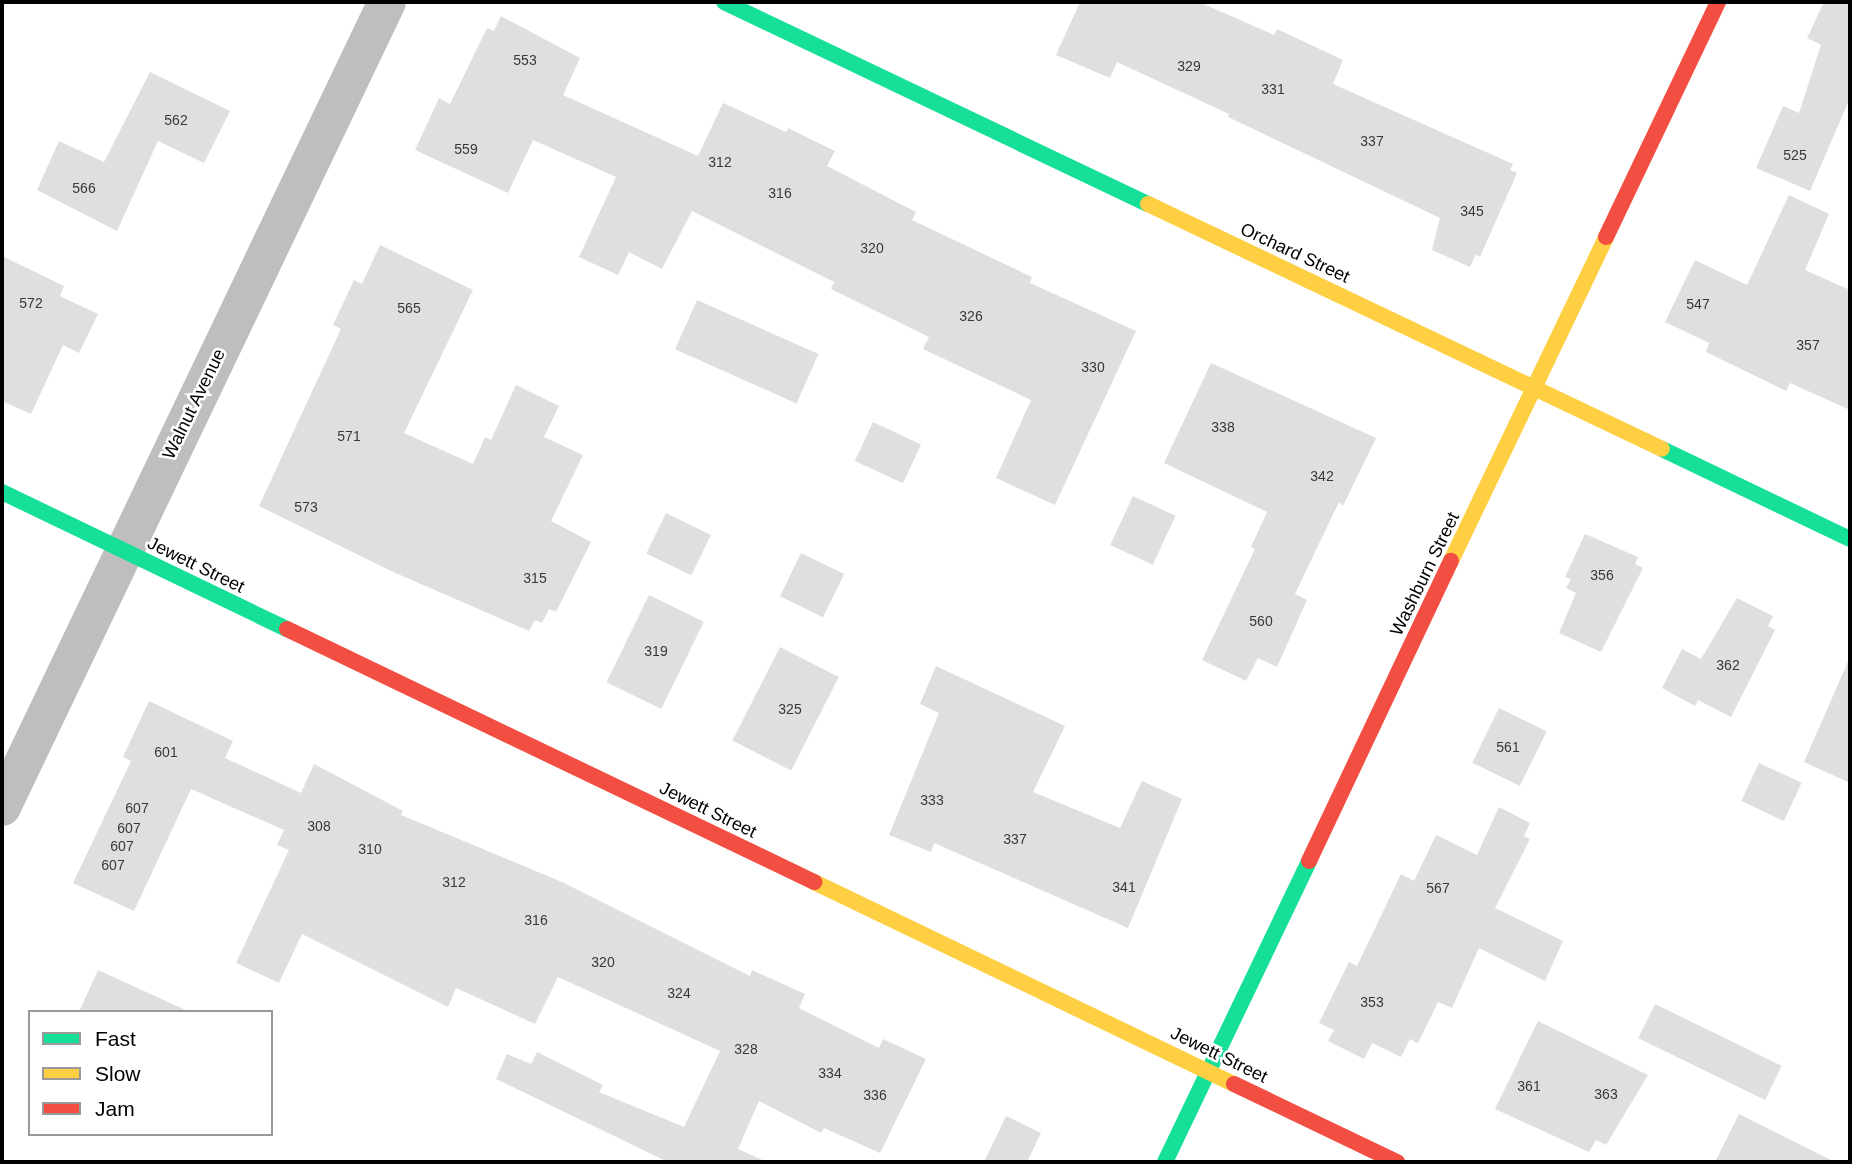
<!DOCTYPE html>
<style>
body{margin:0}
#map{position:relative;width:1852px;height:1164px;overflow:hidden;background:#fff;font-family:Arial,sans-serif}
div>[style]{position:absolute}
.building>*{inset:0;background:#dfdfdf;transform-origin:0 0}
.street>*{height:38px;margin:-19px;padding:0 19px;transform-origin:19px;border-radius:19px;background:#bebebe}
.fast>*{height:16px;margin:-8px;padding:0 8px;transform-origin:8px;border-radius:8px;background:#16e098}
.slow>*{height:16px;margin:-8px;padding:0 8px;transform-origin:8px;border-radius:8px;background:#ffcf43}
.jam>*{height:16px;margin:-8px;padding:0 8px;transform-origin:8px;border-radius:8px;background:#f24e42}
span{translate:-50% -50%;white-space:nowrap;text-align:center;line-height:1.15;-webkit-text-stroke:5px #fff;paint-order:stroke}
.number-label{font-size:14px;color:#383838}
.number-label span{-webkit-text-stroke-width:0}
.street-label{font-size:18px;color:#000}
.frame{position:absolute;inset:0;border:4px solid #000;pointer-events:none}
.legend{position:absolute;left:28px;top:1010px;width:245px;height:126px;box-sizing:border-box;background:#fff;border:2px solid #999;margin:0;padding:9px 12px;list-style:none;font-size:21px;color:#000}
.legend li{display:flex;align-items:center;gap:14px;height:35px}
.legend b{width:35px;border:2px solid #999}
</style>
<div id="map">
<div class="building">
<i style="clip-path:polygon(1080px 2px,1199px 2px,1274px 35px,1277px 29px,1343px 60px,1333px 84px,1513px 164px,1510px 170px,1517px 173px,1480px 257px,1476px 254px,1470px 267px,1432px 250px,1440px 218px,1228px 117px,1229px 114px,1117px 62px,1110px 78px,1056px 55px)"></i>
<i style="clip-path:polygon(1824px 2px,1850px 2px,1850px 98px,1810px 191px,1756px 168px,1783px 106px,1799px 113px,1821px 45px,1807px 38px)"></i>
<i style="clip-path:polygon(501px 16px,580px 58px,563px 95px,698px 156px,723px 103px,786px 132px,788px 128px,835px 151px,827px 166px,916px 212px,912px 220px,1032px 277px,1030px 283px,1136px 331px,1055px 505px,996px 478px,1031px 400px,923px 349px,929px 337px,831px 289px,834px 282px,692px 211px,662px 269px,629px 252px,618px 275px,579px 257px,616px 177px,533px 140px,508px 193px,415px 150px,439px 98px,450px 104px,487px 28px,494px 31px)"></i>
<i style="clip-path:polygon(150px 72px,230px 111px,204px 163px,158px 141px,117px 231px,37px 190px,59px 141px,104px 162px)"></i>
<i style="clip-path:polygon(1789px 195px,1829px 214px,1805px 270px,1850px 290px,1850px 410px,1790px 383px,1786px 391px,1706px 352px,1709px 343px,1665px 322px,1695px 260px,1747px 285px)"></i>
<i style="clip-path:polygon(380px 245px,473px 290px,404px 433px,473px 464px,485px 437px,491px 440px,516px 385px,559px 406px,544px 437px,583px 455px,551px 521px,591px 542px,556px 612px,549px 609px,542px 623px,535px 620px,529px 631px,391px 571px,259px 506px,341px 329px,333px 325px,354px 280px,362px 284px)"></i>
<i style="clip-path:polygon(2px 256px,64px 286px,60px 296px,98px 314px,79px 353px,63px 345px,31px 414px,2px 401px)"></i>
<i style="left:697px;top:300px;width:133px;height:54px;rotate:24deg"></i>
<i style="clip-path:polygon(1211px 363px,1376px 438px,1343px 506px,1339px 502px,1295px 594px,1307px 600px,1277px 667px,1258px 658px,1246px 681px,1202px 660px,1255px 549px,1251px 547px,1267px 512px,1164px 463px)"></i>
<i style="left:873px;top:422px;width:53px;height:43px;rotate:25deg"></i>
<i style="left:1133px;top:496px;width:47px;height:54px;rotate:25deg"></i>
<i style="left:666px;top:513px;width:50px;height:45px;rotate:26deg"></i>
<i style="clip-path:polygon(1585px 534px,1638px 557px,1635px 564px,1643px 568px,1601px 652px,1559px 633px,1576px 593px,1566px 588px,1571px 579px,1565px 577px)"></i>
<i style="left:801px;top:553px;width:48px;height:48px;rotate:26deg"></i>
<i style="left:649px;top:595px;width:61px;height:97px;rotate:26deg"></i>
<i style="clip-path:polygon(1737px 598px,1773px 616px,1768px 626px,1775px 630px,1731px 717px,1698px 700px,1695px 706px,1662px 688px,1682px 649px,1701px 659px)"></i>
<i style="left:780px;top:647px;width:66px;height:105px;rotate:27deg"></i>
<i style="clip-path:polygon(1850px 657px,1850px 783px,1804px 762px)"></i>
<i style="clip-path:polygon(936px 666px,1065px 726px,1033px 792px,1120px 828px,1142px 781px,1182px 799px,1128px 928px,934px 843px,931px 852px,889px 835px,939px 713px,920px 704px)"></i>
<i style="clip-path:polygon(149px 701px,233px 741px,225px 758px,301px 793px,314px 764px,403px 811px,401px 815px,562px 882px,750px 976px,752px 970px,805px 994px,799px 1008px,879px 1048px,883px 1039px,926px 1059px,880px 1153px,824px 1128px,821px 1133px,759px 1101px,738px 1149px,767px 1162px,668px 1162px,496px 1079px,507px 1054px,531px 1064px,537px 1052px,603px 1085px,599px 1092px,684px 1127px,720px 1051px,558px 977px,535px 1024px,456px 988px,448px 1007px,302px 934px,279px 983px,236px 963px,289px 850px,277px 845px,284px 830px,191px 789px,134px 911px,73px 883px,131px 761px,123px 757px)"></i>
<i style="left:1499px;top:708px;width:53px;height:61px;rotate:26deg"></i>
<i style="left:1759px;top:763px;width:47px;height:42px;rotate:25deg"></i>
<i style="clip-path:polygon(1499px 807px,1530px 823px,1524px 836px,1530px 839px,1495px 908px,1563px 941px,1545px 981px,1479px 948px,1452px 1008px,1438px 1002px,1418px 1043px,1410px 1039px,1401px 1057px,1372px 1043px,1364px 1059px,1328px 1041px,1334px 1030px,1319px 1023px,1349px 962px,1357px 966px,1401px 874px,1414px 881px,1436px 835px,1477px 855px)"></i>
<i style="clip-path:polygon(98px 970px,190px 1012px,79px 1012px)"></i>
<i style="left:1655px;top:1004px;width:141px;height:38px;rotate:26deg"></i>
<i style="clip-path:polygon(1538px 1021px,1648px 1075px,1606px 1145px,1596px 1140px,1589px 1152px,1495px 1109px)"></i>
<i style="clip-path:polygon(1739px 1114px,1835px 1162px,1715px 1162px)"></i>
<i style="clip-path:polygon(1006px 1116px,1041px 1133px,1027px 1162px,984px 1162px)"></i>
</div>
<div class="street">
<i style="left:2px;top:807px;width:892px;rotate:-64.44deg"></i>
</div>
<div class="fast">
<i style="left:724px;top:2px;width:470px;rotate:25.5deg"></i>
<i style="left:1662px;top:449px;width:208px;rotate:25.6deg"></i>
<i style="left:2px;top:492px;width:316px;rotate:25.7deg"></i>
<i style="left:1165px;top:1162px;width:334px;rotate:-64.4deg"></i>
</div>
<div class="slow">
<i style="left:1148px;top:204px;width:569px;rotate:25.48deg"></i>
<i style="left:1451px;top:561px;width:359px;rotate:-64.4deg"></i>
<i style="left:814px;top:882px;width:466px;rotate:25.7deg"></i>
</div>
<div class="jam">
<i style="left:1606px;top:237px;width:260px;rotate:-64.5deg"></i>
<i style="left:287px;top:629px;width:585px;rotate:25.64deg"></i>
<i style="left:1309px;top:861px;width:332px;rotate:-64.7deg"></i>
<i style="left:1234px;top:1084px;width:181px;rotate:25.6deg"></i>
</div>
<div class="number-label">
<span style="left:525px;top:60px">553</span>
<span style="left:1189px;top:66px">329</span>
<span style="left:1273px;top:89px">331</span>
<span style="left:176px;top:120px">562</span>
<span style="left:1372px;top:141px">337</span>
<span style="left:466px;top:149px">559</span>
<span style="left:1795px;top:155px">525</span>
<span style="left:720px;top:162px">312</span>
<span style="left:84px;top:188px">566</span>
<span style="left:780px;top:193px">316</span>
<span style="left:1472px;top:211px">345</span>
<span style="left:872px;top:248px">320</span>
<span style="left:31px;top:303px">572</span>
<span style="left:1698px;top:304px">547</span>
<span style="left:409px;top:308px">565</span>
<span style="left:971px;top:316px">326</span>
<span style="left:1808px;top:345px">357</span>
<span style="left:1093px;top:367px">330</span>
<span style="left:1223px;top:427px">338</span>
<span style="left:349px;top:436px">571</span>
<span style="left:1322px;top:476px">342</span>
<span style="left:306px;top:507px">573</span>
<span style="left:1602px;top:575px">356</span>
<span style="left:535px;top:578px">315</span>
<span style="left:1261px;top:621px">560</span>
<span style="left:656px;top:651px">319</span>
<span style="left:1728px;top:665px">362</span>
<span style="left:790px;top:709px">325</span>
<span style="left:1508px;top:747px">561</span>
<span style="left:166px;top:752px">601</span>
<span style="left:932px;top:800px">333</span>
<span style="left:137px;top:808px">607</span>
<span style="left:319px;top:826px">308</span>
<span style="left:129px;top:828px">607</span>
<span style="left:1015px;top:839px">337</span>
<span style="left:122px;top:846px">607</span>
<span style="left:370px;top:849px">310</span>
<span style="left:113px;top:865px">607</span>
<span style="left:454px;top:882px">312</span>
<span style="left:1124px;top:887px">341</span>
<span style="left:1438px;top:888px">567</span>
<span style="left:536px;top:920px">316</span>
<span style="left:603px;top:962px">320</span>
<span style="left:679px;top:993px">324</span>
<span style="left:1372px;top:1002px">353</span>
<span style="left:746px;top:1049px">328</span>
<span style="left:830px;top:1073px">334</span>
<span style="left:1529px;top:1086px">361</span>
<span style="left:1606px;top:1094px">363</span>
<span style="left:875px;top:1095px">336</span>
</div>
<div class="street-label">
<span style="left:1295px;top:253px;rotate:25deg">Orchard Street</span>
<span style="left:194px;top:404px;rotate:-64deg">Walnut Avenue</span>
<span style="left:196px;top:565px;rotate:26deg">Jewett Street</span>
<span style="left:1425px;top:574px;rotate:-64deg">Washburn Street</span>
<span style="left:708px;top:810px;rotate:26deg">Jewett Street</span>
<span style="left:1219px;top:1055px;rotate:26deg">Jewett Street</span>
</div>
<div class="frame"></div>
<ul class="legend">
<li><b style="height:9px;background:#16e098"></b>Fast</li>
<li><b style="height:9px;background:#ffcf43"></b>Slow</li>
<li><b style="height:9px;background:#f24e42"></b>Jam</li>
</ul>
</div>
